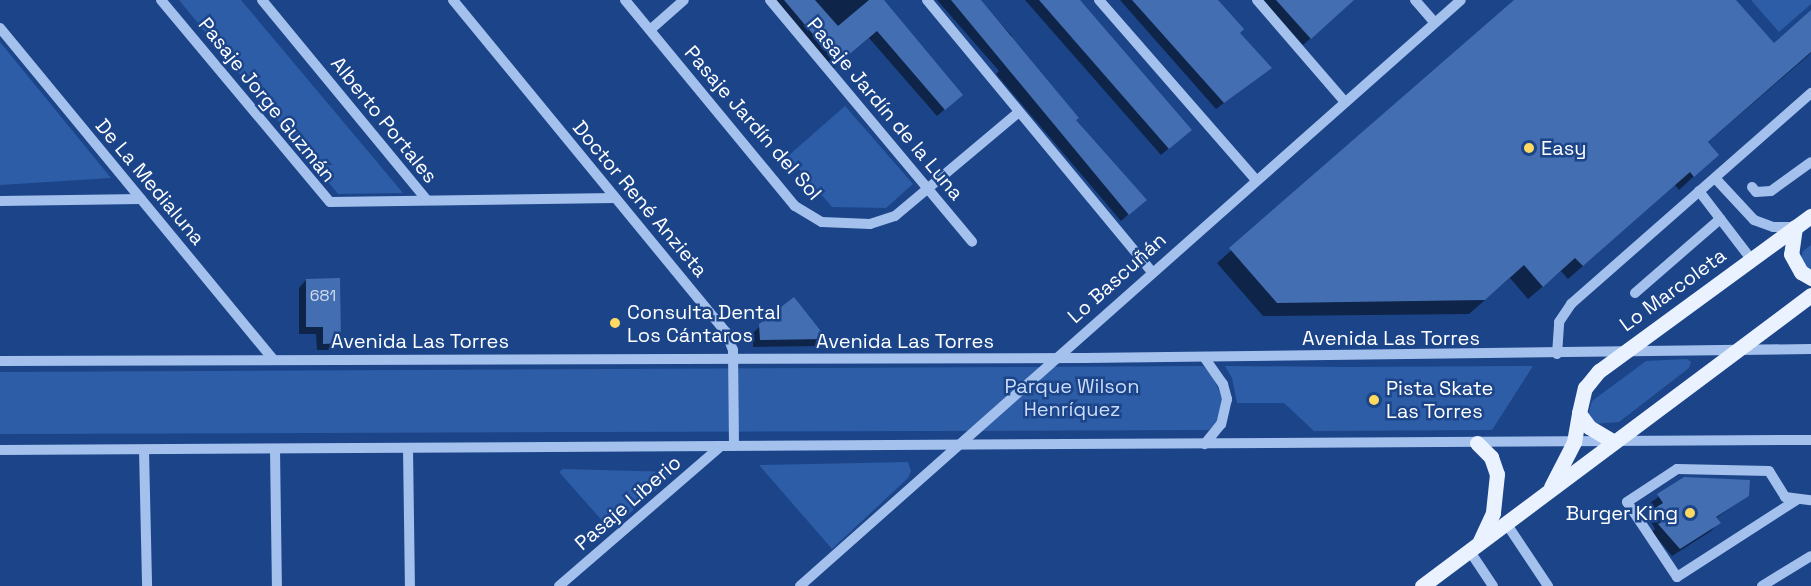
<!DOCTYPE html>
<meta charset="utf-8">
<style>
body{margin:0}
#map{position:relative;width:1811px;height:586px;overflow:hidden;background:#1b4489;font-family:"Space Grotesk",sans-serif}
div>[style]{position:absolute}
.green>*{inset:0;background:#2e5da7}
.shadow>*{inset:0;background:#0007}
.building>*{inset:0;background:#446eb2}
.minor>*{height:10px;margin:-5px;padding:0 5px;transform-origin:5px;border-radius:5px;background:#a4c0ec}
.major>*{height:15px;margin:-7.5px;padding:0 7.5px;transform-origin:7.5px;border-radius:7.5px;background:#eaf1ff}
.dots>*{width:16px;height:16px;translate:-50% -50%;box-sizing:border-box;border:3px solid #1b4489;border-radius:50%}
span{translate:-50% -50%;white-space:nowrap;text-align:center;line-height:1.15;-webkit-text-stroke:5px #1b4489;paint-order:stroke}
.number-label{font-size:16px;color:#d0dbec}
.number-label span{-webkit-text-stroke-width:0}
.street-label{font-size:20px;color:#fff}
.poi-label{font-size:20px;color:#fff}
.left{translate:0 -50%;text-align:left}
.right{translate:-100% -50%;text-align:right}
.park-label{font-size:20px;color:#cadcf9}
</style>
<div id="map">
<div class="green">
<i style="clip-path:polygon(179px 0,241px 0,403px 193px,338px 194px)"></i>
<i style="clip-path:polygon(1751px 0,1811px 0,1811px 4px,1779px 32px)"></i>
<i style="clip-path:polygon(0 42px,111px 178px,0 185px)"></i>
<i style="clip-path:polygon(845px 106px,913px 184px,886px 208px,832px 207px,788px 156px)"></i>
<i style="clip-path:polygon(1811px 245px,1811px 271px,1800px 261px,1803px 251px)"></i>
<i style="clip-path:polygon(1687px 359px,1691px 362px,1689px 368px,1619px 422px,1594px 424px,1588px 415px,1592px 401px,1646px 361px)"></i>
<i style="clip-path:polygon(1203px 366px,1212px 374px,1223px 400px,1217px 423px,1209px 430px,0 434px,0 372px)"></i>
<i style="clip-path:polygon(1225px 366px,1347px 367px,1533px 366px,1492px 430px,1314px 431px,1284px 403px,1237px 403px,1232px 378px)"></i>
<i style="clip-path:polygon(908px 462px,911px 471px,908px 478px,832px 549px,759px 465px)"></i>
<i style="clip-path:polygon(563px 469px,676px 472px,614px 527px,606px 525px,559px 472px)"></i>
</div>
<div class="shadow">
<i style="clip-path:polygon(774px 0,882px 0,953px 102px,937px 116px,869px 38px,830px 71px)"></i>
<i style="clip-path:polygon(937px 0,979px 0,1012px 36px,1008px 40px,1144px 200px,1121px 221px,996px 74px,999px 71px)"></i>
<i style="clip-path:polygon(1025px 0,1077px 0,1182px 137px,1161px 155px)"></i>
<i style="clip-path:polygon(1120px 0,1218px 0,1238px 33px,1270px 68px,1216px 109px)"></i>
<i style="clip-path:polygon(1263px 0,1353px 0,1303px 45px)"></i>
<i style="clip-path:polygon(1516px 0,1734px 0,1774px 45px,1811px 12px,1811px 53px,1707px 143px,1717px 155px,1679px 190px,1675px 185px,1568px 279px,1561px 271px,1528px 299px,1510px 278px,1469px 314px,1263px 316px,1217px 263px)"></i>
<i style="clip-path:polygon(306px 280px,340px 343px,332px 350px,317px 350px,316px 334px,299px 334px,299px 288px)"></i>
<i style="clip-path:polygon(760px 326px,825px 339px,818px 346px,753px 347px,753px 333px)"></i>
<i style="clip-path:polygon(1685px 478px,1748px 496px,1716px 518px,1719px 523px,1711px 531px,1672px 556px,1652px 532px,1655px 529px,1648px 517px,1655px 510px,1650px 503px)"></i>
</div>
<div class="building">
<i style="clip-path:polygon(784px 0,815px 0,838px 26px,869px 0,884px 0,963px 95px,945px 110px,877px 31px,838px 64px)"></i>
<i style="clip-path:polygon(951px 0,981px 0,1079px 118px,1076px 120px,1147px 200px,1129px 215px)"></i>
<i style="clip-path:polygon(1039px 0,1080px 0,1192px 130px,1169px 149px)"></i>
<i style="clip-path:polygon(1132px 0,1218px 0,1244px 29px,1240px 33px,1272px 68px,1224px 103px)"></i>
<i style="clip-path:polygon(1276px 0,1354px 0,1311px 39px)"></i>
<i style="clip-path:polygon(1514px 0,1736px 0,1774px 43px,1811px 10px,1811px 52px,1708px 142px,1719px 155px,1694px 177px,1690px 172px,1583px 266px,1575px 258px,1543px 287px,1524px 265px,1485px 300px,1277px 303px,1229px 248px)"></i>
<i style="clip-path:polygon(340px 278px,341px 343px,323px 344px,323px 327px,306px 327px,306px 279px)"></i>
<i style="clip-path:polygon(794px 297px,827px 339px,760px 340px,759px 324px)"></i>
<i style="clip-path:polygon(1684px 477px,1750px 480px,1749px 496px,1716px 517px,1721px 523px,1680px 549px,1658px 524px,1663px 521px,1655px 508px,1663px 503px,1657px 494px)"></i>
</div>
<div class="minor">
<i style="left:161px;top:0;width:263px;rotate:50.1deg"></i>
<i style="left:330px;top:202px;width:285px;rotate:-0.8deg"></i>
<i style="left:262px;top:0;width:259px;rotate:50.5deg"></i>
<i style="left:453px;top:0;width:430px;rotate:50.6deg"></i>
<i style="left:726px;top:332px;width:19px;rotate:69deg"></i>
<i style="left:733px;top:350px;width:96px;rotate:89.4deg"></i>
<i style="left:625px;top:0;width:267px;rotate:50.5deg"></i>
<i style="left:795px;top:206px;width:31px;rotate:31deg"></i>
<i style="left:822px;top:222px;width:48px;rotate:2.4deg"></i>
<i style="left:870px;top:224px;width:26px;rotate:-18deg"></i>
<i style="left:895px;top:216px;width:162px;rotate:-40deg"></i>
<i style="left:770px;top:0;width:315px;rotate:50.1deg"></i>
<i style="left:927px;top:0;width:353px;rotate:50.4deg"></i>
<i style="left:1099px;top:0;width:239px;rotate:48.9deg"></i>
<i style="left:1257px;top:0;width:135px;rotate:49.2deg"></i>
<i style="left:1415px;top:0;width:30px;rotate:49deg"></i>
<i style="left:0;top:28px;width:429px;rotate:50.5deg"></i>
<i style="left:650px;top:30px;width:45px;rotate:-41.4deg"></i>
<i style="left:1715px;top:178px;width:57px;rotate:47.1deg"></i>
<i style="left:1754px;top:220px;width:20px;rotate:20deg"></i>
<i style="left:1773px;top:227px;width:22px"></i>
<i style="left:1752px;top:187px;width:6px;rotate:51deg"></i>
<i style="left:1756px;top:192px;width:15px;rotate:-4deg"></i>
<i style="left:1771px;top:191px;width:49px;rotate:-35.9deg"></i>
<i style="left:1699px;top:191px;width:86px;rotate:52.6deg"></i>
<i style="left:0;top:201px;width:141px;rotate:-0.8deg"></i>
<i style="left:1635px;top:293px;width:113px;rotate:-41deg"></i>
<i style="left:1557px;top:354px;width:32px;rotate:-86deg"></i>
<i style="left:1559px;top:322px;width:22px;rotate:-56deg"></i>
<i style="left:1571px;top:304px;width:320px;rotate:-41.3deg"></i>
<i style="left:1204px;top:357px;width:33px;rotate:55deg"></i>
<i style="left:1223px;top:384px;width:16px;rotate:75deg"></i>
<i style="left:1227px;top:399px;width:26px;rotate:103deg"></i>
<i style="left:1221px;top:424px;width:26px;rotate:129deg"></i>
<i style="left:0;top:361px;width:1084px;rotate:-0.16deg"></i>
<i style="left:1084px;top:358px;width:727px;rotate:-0.71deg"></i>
<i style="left:408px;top:448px;width:138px;rotate:89.2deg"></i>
<i style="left:275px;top:449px;width:137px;rotate:89.2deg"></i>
<i style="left:0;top:450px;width:1811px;rotate:-0.32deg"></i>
<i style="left:144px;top:450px;width:136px;rotate:88.7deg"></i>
<i style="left:1798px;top:499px;width:144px;rotate:147.2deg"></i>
<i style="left:1677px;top:577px;width:90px;rotate:-123.7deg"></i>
<i style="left:1627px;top:502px;width:60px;rotate:-33.4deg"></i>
<i style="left:1677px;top:469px;width:92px;rotate:1.2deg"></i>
<i style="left:1769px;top:471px;width:31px;rotate:58deg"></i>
<i style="left:1785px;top:497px;width:26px;rotate:7deg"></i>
<i style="left:1506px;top:523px;width:76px;rotate:56.3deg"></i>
<i style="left:1469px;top:550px;width:43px;rotate:56.3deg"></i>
<i style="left:559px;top:586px;width:213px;rotate:-40.8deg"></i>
<i style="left:800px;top:586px;width:883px;rotate:-41.56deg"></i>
<i style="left:1762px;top:586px;width:57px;rotate:-31.5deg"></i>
</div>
<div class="major">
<i style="left:1795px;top:227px;width:27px;rotate:98deg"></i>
<i style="left:1791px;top:254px;width:21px;rotate:61deg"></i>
<i style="left:1801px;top:272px;width:12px;rotate:31deg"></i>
<i style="left:1614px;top:442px;width:29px;rotate:-149deg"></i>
<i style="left:1589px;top:427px;width:17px;rotate:-126deg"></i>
<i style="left:1579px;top:413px;width:26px;rotate:-77deg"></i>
<i style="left:1585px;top:388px;width:22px;rotate:-51deg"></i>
<i style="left:1599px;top:371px;width:263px;rotate:-36.2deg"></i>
<i style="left:1477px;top:443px;width:20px;rotate:45deg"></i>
<i style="left:1491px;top:457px;width:18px;rotate:71deg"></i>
<i style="left:1497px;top:474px;width:39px;rotate:96deg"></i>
<i style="left:1493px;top:513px;width:31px;rotate:115deg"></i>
<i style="left:1551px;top:487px;width:51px;rotate:-62.9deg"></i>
<i style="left:1574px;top:442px;width:29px;rotate:-80deg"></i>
<i style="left:1422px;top:586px;width:486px;rotate:-36.8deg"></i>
</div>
<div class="dots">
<i style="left:1529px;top:148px;background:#feda61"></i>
<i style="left:615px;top:323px;background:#feda61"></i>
<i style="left:1374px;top:400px;background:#feda61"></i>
<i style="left:1690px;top:513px;background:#feda61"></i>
</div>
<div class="number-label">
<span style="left:323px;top:296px">681</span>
</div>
<div class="street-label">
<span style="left:267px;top:100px;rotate:51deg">Pasaje Jorge Guzmán</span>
<span style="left:885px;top:109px;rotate:50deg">Pasaje Jardín de la Luna</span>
<span style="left:384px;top:120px;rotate:51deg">Alberto Portales</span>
<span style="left:753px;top:123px;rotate:49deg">Pasaje Jardín del Sol</span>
<span style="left:150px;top:182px;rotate:50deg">De La Medialuna</span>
<span style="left:640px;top:199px;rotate:50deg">Doctor René Anzieta</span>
<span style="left:1117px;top:278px;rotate:-42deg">Lo Bascuñán</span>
<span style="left:1673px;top:290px;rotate:-36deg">Lo Marcoleta</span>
<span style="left:1391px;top:338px">Avenida Las Torres</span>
<span style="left:420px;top:341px">Avenida Las Torres</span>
<span style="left:905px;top:341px">Avenida Las Torres</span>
<span style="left:628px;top:503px;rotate:-41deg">Pasaje Liberio</span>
</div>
<div class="poi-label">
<span class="left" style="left:1541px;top:148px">Easy</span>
<span class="left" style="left:627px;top:324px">Consulta Dental<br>Los Cántaros</span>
<span class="left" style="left:1386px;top:400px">Pista Skate<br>Las Torres</span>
<span class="right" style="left:1678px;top:513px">Burger King</span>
</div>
<div class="park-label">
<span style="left:1072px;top:398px">Parque Wilson<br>Henríquez</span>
</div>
</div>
